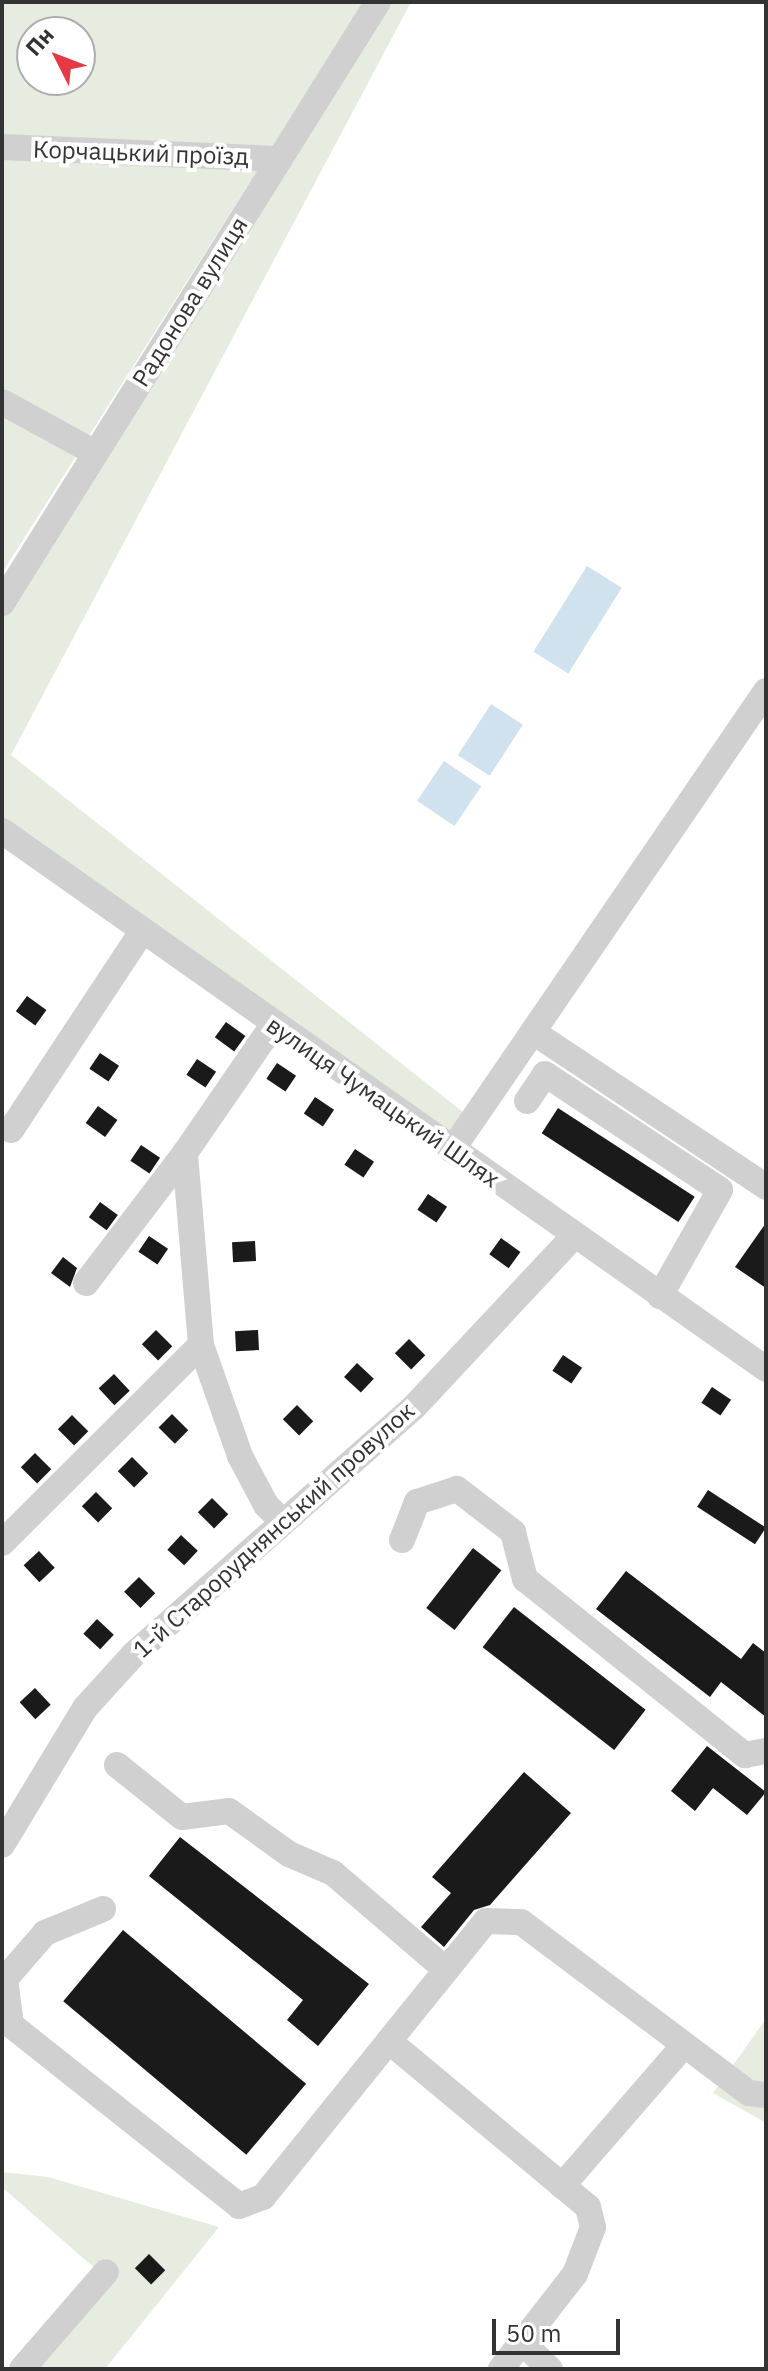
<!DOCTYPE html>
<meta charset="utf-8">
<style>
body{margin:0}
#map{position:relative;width:768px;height:2371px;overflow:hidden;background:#fff;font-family:"IBM Plex Sans",sans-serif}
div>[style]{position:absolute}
.green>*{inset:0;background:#e6ecdf}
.water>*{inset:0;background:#cfe2ee;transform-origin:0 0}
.building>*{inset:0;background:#1a1a1a;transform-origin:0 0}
.minor>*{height:26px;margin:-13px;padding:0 13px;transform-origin:13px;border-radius:13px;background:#d0d0d0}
span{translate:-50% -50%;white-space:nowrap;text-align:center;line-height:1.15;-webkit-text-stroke:8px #fff;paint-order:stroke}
.street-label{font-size:24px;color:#333}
.frame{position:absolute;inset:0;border:4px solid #333;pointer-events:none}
.north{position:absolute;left:16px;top:16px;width:80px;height:80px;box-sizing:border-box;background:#fff;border:2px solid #adadad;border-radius:50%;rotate:312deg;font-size:22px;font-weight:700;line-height:32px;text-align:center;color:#333}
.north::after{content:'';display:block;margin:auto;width:28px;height:36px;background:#e63946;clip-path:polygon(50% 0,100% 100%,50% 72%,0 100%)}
.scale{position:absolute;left:492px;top:2319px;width:128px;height:36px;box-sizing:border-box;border:4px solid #333;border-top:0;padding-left:10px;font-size:24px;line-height:28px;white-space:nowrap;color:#333;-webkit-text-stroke:6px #fff;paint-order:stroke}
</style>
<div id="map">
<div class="green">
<i style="clip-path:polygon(evenodd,2px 2px,364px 2px,2px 573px,2px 2px,32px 32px,80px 32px,80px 80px,32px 80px,32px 32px)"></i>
<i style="clip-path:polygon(378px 2px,411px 2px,11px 755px,473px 1120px,452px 1150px,2px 831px,2px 603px)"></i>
<i style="clip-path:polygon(766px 2019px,766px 2123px,713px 2093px)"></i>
<i style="clip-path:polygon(2px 2172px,48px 2177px,219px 2227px,105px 2369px,14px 2369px,99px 2272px,2px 2187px)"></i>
</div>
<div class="water">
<i style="left:587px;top:566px;width:41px;height:101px;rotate:32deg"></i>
<i style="left:491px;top:704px;width:38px;height:61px;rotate:33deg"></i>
<i style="left:444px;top:761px;width:45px;height:48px;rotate:34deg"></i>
</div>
<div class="building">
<i style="left:27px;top:996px;width:24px;height:19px;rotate:36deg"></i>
<i style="left:226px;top:1022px;width:24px;height:19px;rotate:36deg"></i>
<i style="left:100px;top:1053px;width:23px;height:19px;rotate:34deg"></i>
<i style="left:197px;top:1059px;width:23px;height:19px;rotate:34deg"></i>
<i style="left:277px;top:1063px;width:23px;height:19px;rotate:34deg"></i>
<i style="left:315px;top:1097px;width:23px;height:20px;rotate:34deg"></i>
<i style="left:98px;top:1106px;width:24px;height:21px;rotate:36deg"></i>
<i style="left:558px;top:1108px;width:163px;height:30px;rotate:33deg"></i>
<i style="left:141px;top:1145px;width:23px;height:19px;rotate:34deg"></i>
<i style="left:355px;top:1149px;width:23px;height:19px;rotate:34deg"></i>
<i style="left:428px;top:1194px;width:23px;height:19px;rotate:34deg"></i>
<i style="left:100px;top:1202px;width:22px;height:19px;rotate:36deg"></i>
<i style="clip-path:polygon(766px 1223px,766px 1288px,735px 1267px)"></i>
<i style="left:149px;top:1236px;width:23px;height:19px;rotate:34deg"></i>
<i style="left:501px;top:1238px;width:24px;height:20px;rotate:36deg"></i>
<i style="left:255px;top:1241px;width:20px;height:23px;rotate:87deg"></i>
<i style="clip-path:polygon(63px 1257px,77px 1268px,70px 1287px,51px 1273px)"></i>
<i style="left:156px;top:1330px;width:23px;height:20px;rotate:45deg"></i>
<i style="left:258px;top:1330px;width:20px;height:23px;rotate:87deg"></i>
<i style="left:409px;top:1339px;width:23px;height:20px;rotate:45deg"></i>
<i style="left:563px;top:1355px;width:23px;height:19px;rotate:34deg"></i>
<i style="left:357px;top:1363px;width:23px;height:19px;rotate:43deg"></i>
<i style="left:114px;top:1374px;width:23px;height:21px;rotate:47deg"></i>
<i style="left:712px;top:1387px;width:23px;height:19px;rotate:34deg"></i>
<i style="left:297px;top:1405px;width:23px;height:20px;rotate:45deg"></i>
<i style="left:172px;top:1414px;width:23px;height:19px;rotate:45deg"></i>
<i style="left:72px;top:1415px;width:23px;height:20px;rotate:45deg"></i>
<i style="left:35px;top:1453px;width:23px;height:20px;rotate:45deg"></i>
<i style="left:132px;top:1457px;width:23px;height:20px;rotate:45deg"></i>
<i style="left:708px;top:1490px;width:69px;height:20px;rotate:33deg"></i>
<i style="left:96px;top:1492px;width:23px;height:20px;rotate:45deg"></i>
<i style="left:212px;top:1498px;width:23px;height:20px;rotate:45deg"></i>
<i style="left:181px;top:1535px;width:23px;height:20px;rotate:43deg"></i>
<i style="left:473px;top:1548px;width:36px;height:76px;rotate:38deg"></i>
<i style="left:39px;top:1551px;width:23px;height:21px;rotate:47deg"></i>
<i style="clip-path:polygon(626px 1571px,741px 1659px,753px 1643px,766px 1653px,766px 1717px,721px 1682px,710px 1697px,596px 1609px)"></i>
<i style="left:139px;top:1577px;width:23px;height:21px;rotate:45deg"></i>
<i style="left:514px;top:1607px;width:167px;height:51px;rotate:38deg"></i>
<i style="left:97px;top:1619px;width:23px;height:20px;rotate:43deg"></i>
<i style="left:35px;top:1688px;width:23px;height:21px;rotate:47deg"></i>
<i style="clip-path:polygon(707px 1746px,766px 1792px,747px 1815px,713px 1788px,695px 1811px,671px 1791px)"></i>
<i style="clip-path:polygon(524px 1772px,571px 1813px,490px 1905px,474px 1910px,444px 1947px,421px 1927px,451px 1893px,432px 1877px)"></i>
<i style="clip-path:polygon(180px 1837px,369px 1984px,318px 2046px,287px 2020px,303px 2000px,149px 1876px)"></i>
<i style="left:123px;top:1930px;width:239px;height:93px;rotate:40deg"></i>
<i style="left:149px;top:2254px;width:23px;height:20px;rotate:45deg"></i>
</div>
<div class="minor">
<i style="left:2px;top:147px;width:278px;rotate:2.5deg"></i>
<i style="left:2px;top:402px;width:106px;rotate:28.7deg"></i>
<i style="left:2px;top:603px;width:709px;rotate:-57.97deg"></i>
<i style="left:2px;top:831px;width:934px;rotate:35.15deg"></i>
<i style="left:533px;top:1032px;width:280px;rotate:33.6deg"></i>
<i style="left:527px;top:1101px;width:32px;rotate:-56deg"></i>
<i style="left:545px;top:1074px;width:210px;rotate:33.5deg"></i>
<i style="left:720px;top:1190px;width:122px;rotate:119.5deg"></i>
<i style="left:11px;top:1130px;width:238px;rotate:-56.6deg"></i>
<i style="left:452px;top:1150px;width:556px;rotate:-55.62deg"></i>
<i style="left:86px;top:1283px;width:163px;rotate:-52.7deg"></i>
<i style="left:201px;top:1345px;width:118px;rotate:70.6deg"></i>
<i style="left:240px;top:1456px;width:55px;rotate:62deg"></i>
<i style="left:266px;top:1505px;width:23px;rotate:45deg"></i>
<i style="left:402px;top:1540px;width:41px;rotate:-68.5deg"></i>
<i style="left:417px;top:1502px;width:42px;rotate:-18deg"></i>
<i style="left:457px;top:1489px;width:71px;rotate:37.5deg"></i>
<i style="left:513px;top:1532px;width:49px;rotate:75.7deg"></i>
<i style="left:525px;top:1579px;width:282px;rotate:38.7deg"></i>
<i style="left:745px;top:1755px;width:21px;rotate:-11deg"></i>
<i style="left:2px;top:1543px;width:281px;rotate:-44.9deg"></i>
<i style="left:201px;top:1345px;width:193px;rotate:-94.8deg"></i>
<i style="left:185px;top:1153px;width:155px;rotate:-55.5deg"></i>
<i style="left:117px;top:1765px;width:83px;rotate:38.7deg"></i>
<i style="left:182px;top:1817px;width:47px;rotate:-7.3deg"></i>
<i style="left:229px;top:1811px;width:74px;rotate:35.6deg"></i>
<i style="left:289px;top:1854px;width:48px;rotate:23.4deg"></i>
<i style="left:333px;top:1873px;width:149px;rotate:40.6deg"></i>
<i style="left:2px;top:1845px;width:160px;rotate:-58.8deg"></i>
<i style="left:85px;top:1708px;width:73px;rotate:-47.8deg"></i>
<i style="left:134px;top:1654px;width:373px;rotate:-41.4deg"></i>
<i style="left:414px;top:1407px;width:234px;rotate:-46.9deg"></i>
<i style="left:103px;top:1909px;width:63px;rotate:157.5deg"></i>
<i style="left:45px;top:1933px;width:61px;rotate:131deg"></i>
<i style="left:5px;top:1979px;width:46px;rotate:82.6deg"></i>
<i style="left:11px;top:2025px;width:291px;rotate:38.4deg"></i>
<i style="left:239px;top:2206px;width:26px;rotate:-21deg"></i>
<i style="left:263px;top:2197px;width:201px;rotate:-51.1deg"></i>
<i style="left:562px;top:2186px;width:186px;rotate:-49.1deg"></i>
<i style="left:524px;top:2344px;width:36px;rotate:44deg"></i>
<i style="left:22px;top:2369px;width:128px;rotate:-49.1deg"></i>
<i style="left:501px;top:2369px;width:120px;rotate:-52.1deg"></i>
<i style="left:575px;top:2274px;width:50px;rotate:-69deg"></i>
<i style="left:593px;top:2227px;width:21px;rotate:-104deg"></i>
<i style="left:588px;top:2207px;width:259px;rotate:-140.2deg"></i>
<i style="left:389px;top:2041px;width:154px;rotate:-51.1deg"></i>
<i style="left:486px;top:1921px;width:35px;rotate:2deg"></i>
<i style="left:521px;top:1922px;width:285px;rotate:36.9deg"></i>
<i style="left:749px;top:2093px;width:17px;rotate:7deg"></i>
</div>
<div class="street-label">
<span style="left:141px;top:153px;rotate:2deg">Корчацький проїзд</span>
<span style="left:190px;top:302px;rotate:-58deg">Радонова вулиця</span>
<span style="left:383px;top:1102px;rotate:35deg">вулиця Чумацький Шлях</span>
<span style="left:274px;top:1530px;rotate:-42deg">1-й Староруднянський провулок</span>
</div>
<div class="frame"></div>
<div class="north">Пн</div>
<div class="scale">50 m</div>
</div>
